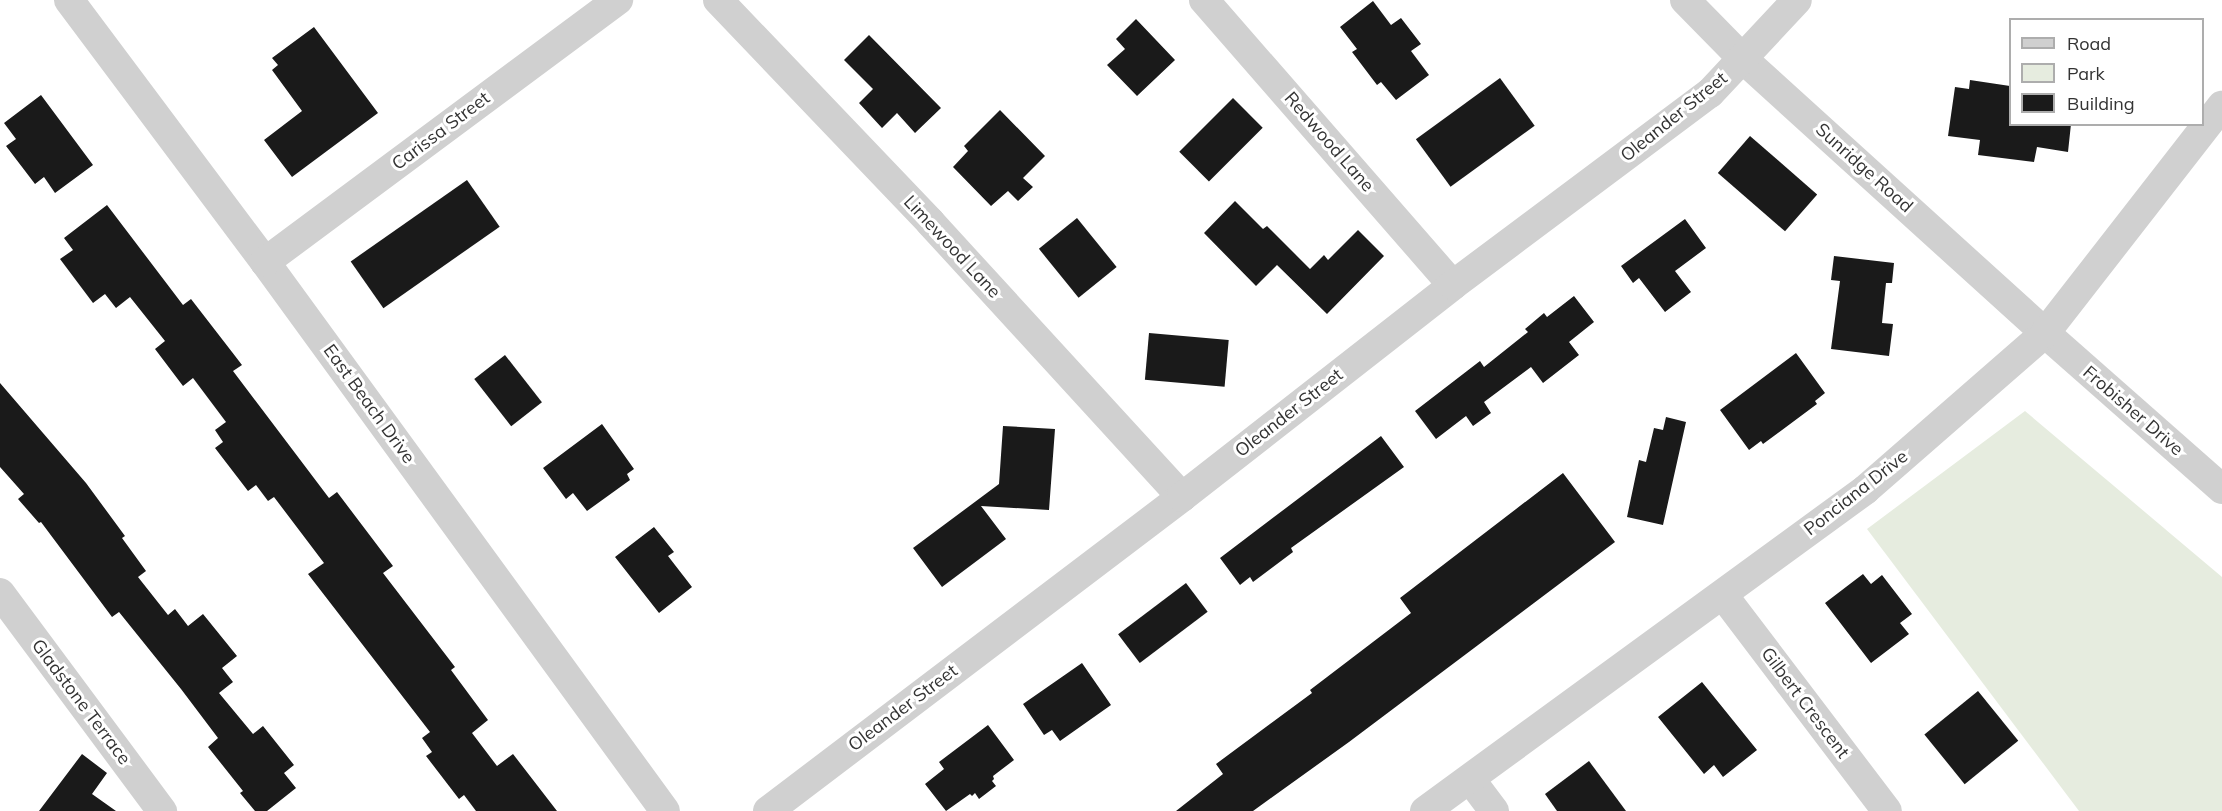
<!DOCTYPE html>
<style>
body{margin:0}
#map{position:relative;width:2222px;height:811px;overflow:hidden;background:#fff;font-family:Mulish,sans-serif}
div>[style]{position:absolute}
.green>*{inset:0;background:#e6ecdf}
.building>*{inset:0;background:#1a1a1a;transform-origin:0 0}
.street>*{height:30px;margin:-15px;padding:0 15px;transform-origin:15px;border-radius:15px;background:#d0d0d0}
span{translate:-50% -50%;white-space:nowrap;text-align:center;line-height:1.15;-webkit-text-stroke:6px #fff;paint-order:stroke}
.street-label{font-size:18px;color:#333}
.legend{position:absolute;left:2009px;top:18px;width:195px;height:108px;box-sizing:border-box;background:#fff;border:2px solid #adadad;margin:0;padding:8px 10px;list-style:none;font-size:18px;color:#333}
.legend li{display:flex;align-items:center;gap:12px;height:30px}
.legend b{width:30px;border:2px solid #adadad}
</style>
<div id="map">
<div class="green">
<i style="clip-path:polygon(2025px 411px,2222px 577px,2222px 811px,2079px 811px,1867px 529px)"></i>
</div>
<div class="building">
<i style="clip-path:polygon(1373px 1px,1391px 25px,1401px 18px,1421px 44px,1411px 51px,1429px 75px,1396px 100px,1381px 82px,1377px 85px,1352px 52px,1357px 49px,1340px 27px)"></i>
<i style="clip-path:polygon(1136px 19px,1175px 60px,1137px 96px,1107px 65px,1125px 49px,1116px 39px)"></i>
<i style="clip-path:polygon(314px 27px,378px 113px,292px 177px,264px 140px,302px 111px,272px 70px,278px 65px,272px 58px)"></i>
<i style="clip-path:polygon(869px 35px,941px 108px,915px 133px,897px 113px,882px 128px,859px 103px,873px 89px,844px 60px)"></i>
<i style="left:1500px;top:78px;width:59px;height:104px;rotate:54deg"></i>
<i style="clip-path:polygon(1970px 80px,2010px 86px,2010px 124px,2071px 124px,2068px 152px,2037px 147px,2034px 162px,1978px 155px,1980px 140px,1948px 136px,1955px 87px,1969px 89px)"></i>
<i style="clip-path:polygon(41px 95px,93px 165px,55px 193px,44px 177px,35px 184px,6px 146px,16px 139px,4px 123px)"></i>
<i style="left:1233px;top:98px;width:42px;height:76px;rotate:45deg"></i>
<i style="clip-path:polygon(1000px 110px,1045px 156px,1023px 178px,1033px 187px,1018px 201px,1008px 191px,991px 206px,953px 167px,968px 151px,964px 146px)"></i>
<i style="left:1750px;top:136px;width:89px;height:49px;rotate:41deg"></i>
<i style="left:467px;top:180px;width:57px;height:142px;rotate:55deg"></i>
<i style="clip-path:polygon(1235px 201px,1263px 229px,1267px 226px,1310px 269px,1324px 255px,1328px 260px,1358px 230px,1384px 256px,1327px 314px,1277px 265px,1256px 286px,1204px 233px)"></i>
<i style="clip-path:polygon(107px 205px,183px 305px,191px 299px,232px 352px,242px 365px,233px 371px,329px 498px,337px 492px,393px 566px,383px 573px,455px 667px,451px 670px,488px 720px,472px 733px,497px 766px,513px 754px,557px 811px,476px 811px,464px 795px,459px 799px,426px 756px,432px 752px,422px 738px,430px 732px,308px 574px,324px 563px,274px 497px,268px 501px,256px 485px,248px 491px,215px 448px,223px 442px,215px 430px,226px 422px,193px 378px,183px 386px,155px 349px,165px 341px,130px 297px,116px 308px,105px 294px,93px 303px,60px 259px,73px 250px,64px 238px)"></i>
<i style="left:1077px;top:218px;width:63px;height:49px;rotate:51deg"></i>
<i style="clip-path:polygon(1685px 219px,1706px 248px,1675px 271px,1691px 292px,1665px 312px,1639px 278px,1633px 283px,1621px 266px)"></i>
<i style="clip-path:polygon(1834px 256px,1894px 263px,1892px 283px,1886px 283px,1882px 323px,1893px 324px,1889px 356px,1831px 349px,1840px 281px,1831px 280px)"></i>
<i style="clip-path:polygon(1574px 296px,1594px 322px,1569px 342px,1579px 355px,1543px 383px,1531px 367px,1484px 402px,1491px 413px,1473px 426px,1466px 416px,1436px 439px,1415px 411px,1480px 361px,1484px 367px,1528px 332px,1525px 329px,1544px 313px,1547px 317px)"></i>
<i style="left:1149px;top:333px;width:80px;height:47px;rotate:5deg"></i>
<i style="clip-path:polygon(1796px 353px,1825px 393px,1815px 401px,1817px 404px,1763px 444px,1761px 441px,1749px 450px,1720px 410px)"></i>
<i style="left:505px;top:355px;width:60px;height:39px;rotate:52deg"></i>
<i style="clip-path:polygon(0 383px,86px 483px,125px 536px,122px 538px,146px 571px,138px 577px,168px 615px,175px 609px,188px 626px,203px 614px,237px 656px,222px 668px,233px 682px,219px 693px,253px 734px,263px 726px,294px 765px,284px 773px,296px 788px,267px 811px,255px 811px,240px 793px,243px 791px,208px 747px,218px 738px,181px 689px,119px 612px,112px 617px,41px 522px,39px 523px,18px 499px,24px 494px,0 467px)"></i>
<i style="clip-path:polygon(1666px 417px,1686px 422px,1663px 525px,1627px 517px,1639px 460px,1646px 462px,1654px 428px,1663px 430px)"></i>
<i style="clip-path:polygon(602px 424px,634px 469px,627px 474px,630px 480px,587px 511px,573px 493px,566px 499px,543px 468px)"></i>
<i style="clip-path:polygon(1003px 426px,1055px 429px,1049px 510px,981px 506px,1006px 539px,942px 587px,913px 548px,999px 484px)"></i>
<i style="clip-path:polygon(1381px 436px,1404px 467px,1291px 548px,1293px 552px,1253px 582px,1250px 577px,1240px 585px,1220px 558px)"></i>
<i style="clip-path:polygon(1563px 473px,1615px 542px,1349px 742px,1253px 811px,1176px 811px,1223px 774px,1216px 764px,1312px 693px,1310px 690px,1411px 613px,1400px 598px)"></i>
<i style="clip-path:polygon(654px 527px,674px 552px,668px 556px,692px 587px,659px 613px,615px 557px)"></i>
<i style="clip-path:polygon(1863px 574px,1871px 584px,1882px 575px,1912px 614px,1900px 623px,1909px 634px,1871px 663px,1825px 603px)"></i>
<i style="left:1186px;top:583px;width:36px;height:85px;rotate:53deg"></i>
<i style="clip-path:polygon(1082px 663px,1111px 705px,1060px 741px,1052px 730px,1044px 735px,1023px 704px)"></i>
<i style="clip-path:polygon(1702px 682px,1757px 750px,1723px 777px,1714px 765px,1704px 774px,1658px 717px)"></i>
<i style="left:1978px;top:691px;width:64px;height:69px;rotate:51deg"></i>
<i style="clip-path:polygon(988px 725px,1014px 760px,993px 776px,994px 779px,992px 781px,996px 786px,979px 799px,975px 793px,972px 796px,970px 794px,946px 811px,925px 784px,944px 769px,939px 762px)"></i>
<i style="clip-path:polygon(82px 754px,107px 773px,92px 794px,116px 811px,39px 811px)"></i>
<i style="clip-path:polygon(1589px 761px,1626px 811px,1557px 811px,1545px 794px)"></i>
</div>
<div class="street">
<i style="left:69px;top:0;width:327px;rotate:53.2deg"></i>
<i style="left:265px;top:262px;width:679px;rotate:53.92deg"></i>
<i style="left:718px;top:0;width:307px;rotate:46.3deg"></i>
<i style="left:930px;top:222px;width:373px;rotate:47.5deg"></i>
<i style="left:1204px;top:0;width:378px;rotate:48.9deg"></i>
<i style="left:1685px;top:0;width:83px;rotate:45.5deg"></i>
<i style="left:1743px;top:59px;width:408px;rotate:42.2deg"></i>
<i style="left:2045px;top:333px;width:236px;rotate:41.4deg"></i>
<i style="left:265px;top:262px;width:440px;rotate:-36.6deg"></i>
<i style="left:0;top:593px;width:272px;rotate:53.4deg"></i>
<i style="left:1723px;top:595px;width:271px;rotate:52.8deg"></i>
<i style="left:1470px;top:779px;width:40px;rotate:53deg"></i>
<i style="left:768px;top:811px;width:520px;rotate:-37.18deg"></i>
<i style="left:1182px;top:497px;width:344px;rotate:-38deg"></i>
<i style="left:1453px;top:285px;width:321px;rotate:-36.8deg"></i>
<i style="left:1710px;top:93px;width:127px;rotate:-46.9deg"></i>
<i style="left:1425px;top:811px;width:545px;rotate:-36.11deg"></i>
<i style="left:1865px;top:490px;width:239px;rotate:-41.1deg"></i>
<i style="left:2045px;top:333px;width:288px;rotate:-52.1deg"></i>
</div>
<div class="street-label">
<span style="left:1674px;top:117px;rotate:-39deg">Oleander Street</span>
<span style="left:441px;top:131px;rotate:-37deg">Carissa Street</span>
<span style="left:1329px;top:142px;rotate:49deg">Redwood Lane</span>
<span style="left:1864px;top:168px;rotate:42deg">Sunridge Road</span>
<span style="left:952px;top:247px;rotate:47deg">Limewood Lane</span>
<span style="left:369px;top:404px;rotate:54deg">East Beach Drive</span>
<span style="left:2133px;top:411px;rotate:41deg">Frobisher Drive</span>
<span style="left:1289px;top:413px;rotate:-38deg">Oleander Street</span>
<span style="left:1856px;top:493px;rotate:-38deg">Ponciana Drive</span>
<span style="left:81px;top:702px;rotate:53deg">Gladstone Terrace</span>
<span style="left:1805px;top:703px;rotate:53deg">Gilbert Crescent</span>
<span style="left:903px;top:708px;rotate:-37deg">Oleander Street</span>
</div>
<ul class="legend">
<li><b style="height:8px;background:#d0d0d0"></b>Road</li>
<li><b style="height:16px;background:#e6ecdf"></b>Park</li>
<li><b style="height:16px;background:#1a1a1a"></b>Building</li>
</ul>
</div>
